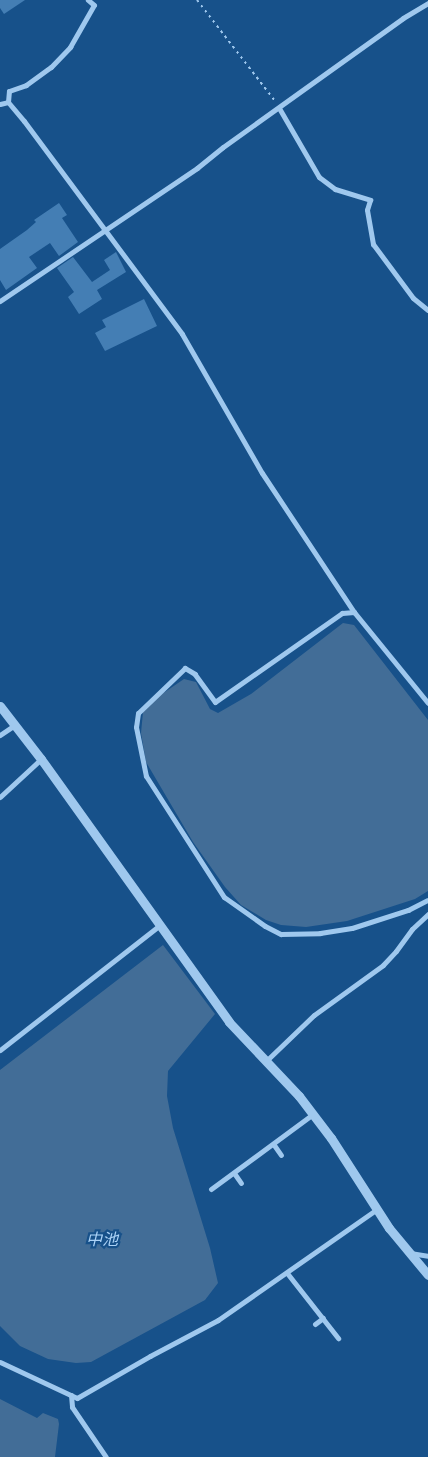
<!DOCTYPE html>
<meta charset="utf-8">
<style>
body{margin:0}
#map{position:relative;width:428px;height:1457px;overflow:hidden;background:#17518a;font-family:"Varela Round","Noto Sans JP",sans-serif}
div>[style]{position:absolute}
.water>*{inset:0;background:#426d97}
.building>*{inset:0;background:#447eb4}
.path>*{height:2px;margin-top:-1px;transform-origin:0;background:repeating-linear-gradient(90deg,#9fc8ee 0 2.5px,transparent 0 6.5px)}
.minor>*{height:5px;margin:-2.5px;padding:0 2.5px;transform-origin:2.5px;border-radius:2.5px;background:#9fc8ee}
.tertiary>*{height:9px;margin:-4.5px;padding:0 4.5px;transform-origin:4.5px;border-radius:4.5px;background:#9fc8ee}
span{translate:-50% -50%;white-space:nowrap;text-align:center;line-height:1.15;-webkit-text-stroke:4.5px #17518a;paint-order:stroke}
.water-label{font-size:16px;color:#abd2f6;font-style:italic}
</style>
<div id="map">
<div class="water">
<i style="clip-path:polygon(343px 623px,354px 625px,428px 720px,428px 891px,415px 899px,347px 921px,306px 927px,281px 925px,266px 920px,241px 905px,225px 887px,193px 842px,146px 762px,141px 733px,143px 712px,156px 698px,184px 679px,196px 682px,210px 709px,218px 713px,251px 694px)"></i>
<i style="clip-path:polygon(163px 945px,215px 1014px,168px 1071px,167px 1096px,173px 1128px,210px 1248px,218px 1283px,205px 1300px,91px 1362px,76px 1363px,48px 1359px,20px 1346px,0 1326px,0 1070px)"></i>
<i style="clip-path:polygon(0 1399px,37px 1418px,43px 1413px,58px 1419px,59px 1424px,55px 1457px,0 1457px)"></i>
</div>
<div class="building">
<i style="clip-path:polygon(0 0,25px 0,4px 14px,0 8px)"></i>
<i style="clip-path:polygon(59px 203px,67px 215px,62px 218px,78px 242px,59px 256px,50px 243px,29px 257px,37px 268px,6px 290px,0 280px,0 249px,27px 230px,36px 222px,34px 220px)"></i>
<i style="clip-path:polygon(116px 252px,126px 272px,97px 290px,102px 299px,79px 314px,68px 297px,74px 292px,57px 268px,73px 257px,92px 282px,110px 270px,104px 260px)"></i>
<i style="clip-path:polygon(144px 299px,157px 326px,105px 351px,95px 333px,106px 327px,102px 320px)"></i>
</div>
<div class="path">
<i style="left:197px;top:0;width:128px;rotate:52.3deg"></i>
</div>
<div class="minor">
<i style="left:8px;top:102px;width:11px;rotate:-85deg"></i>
<i style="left:9px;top:91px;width:18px;rotate:-19deg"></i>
<i style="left:26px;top:85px;width:31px;rotate:-36deg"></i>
<i style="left:51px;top:67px;width:28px;rotate:-46deg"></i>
<i style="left:70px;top:47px;width:48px;rotate:-60.3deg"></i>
<i style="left:94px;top:5px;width:8px;rotate:-140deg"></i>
<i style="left:0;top:104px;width:8px;rotate:-14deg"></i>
<i style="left:8px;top:102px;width:25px;rotate:50deg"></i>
<i style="left:24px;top:121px;width:265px;rotate:53.4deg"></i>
<i style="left:182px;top:334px;width:160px;rotate:60.1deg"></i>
<i style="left:262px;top:473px;width:167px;rotate:56.5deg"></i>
<i style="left:354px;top:612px;width:117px;rotate:50.9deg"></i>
<i style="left:279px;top:108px;width:80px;rotate:59.9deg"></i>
<i style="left:319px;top:177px;width:20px;rotate:37deg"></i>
<i style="left:335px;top:189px;width:37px;rotate:17deg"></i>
<i style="left:370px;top:200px;width:10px;rotate:107deg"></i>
<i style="left:367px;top:210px;width:35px;rotate:80deg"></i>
<i style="left:373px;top:244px;width:67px;rotate:53.5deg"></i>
<i style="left:413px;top:298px;width:19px;rotate:39deg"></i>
<i style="left:0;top:301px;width:238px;rotate:-34deg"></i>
<i style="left:197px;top:168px;width:33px;rotate:-39deg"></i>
<i style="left:223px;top:147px;width:221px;rotate:-35.6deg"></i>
<i style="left:403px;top:18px;width:29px;rotate:-31deg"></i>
<i style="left:354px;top:612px;width:12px;rotate:175deg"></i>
<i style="left:342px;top:613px;width:155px;rotate:145deg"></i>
<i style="left:215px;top:702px;width:34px;rotate:-126deg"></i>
<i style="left:195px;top:674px;width:12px;rotate:-149deg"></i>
<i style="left:185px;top:668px;width:65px;rotate:136.2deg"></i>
<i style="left:138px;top:713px;width:14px;rotate:98deg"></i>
<i style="left:136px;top:727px;width:50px;rotate:78.5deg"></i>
<i style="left:146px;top:776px;width:144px;rotate:57.2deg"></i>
<i style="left:224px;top:897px;width:50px;rotate:35.3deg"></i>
<i style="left:265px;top:926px;width:18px;rotate:27deg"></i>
<i style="left:281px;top:934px;width:39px;rotate:-1deg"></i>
<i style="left:320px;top:933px;width:32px;rotate:-9deg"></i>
<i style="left:352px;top:928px;width:59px;rotate:-17.8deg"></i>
<i style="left:408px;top:910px;width:22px;rotate:-27deg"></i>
<i style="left:0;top:735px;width:18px;rotate:-34deg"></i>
<i style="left:0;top:797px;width:56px;rotate:-42.8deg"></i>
<i style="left:0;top:1050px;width:203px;rotate:-38deg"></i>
<i style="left:266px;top:1061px;width:66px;rotate:-43.8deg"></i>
<i style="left:314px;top:1015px;width:85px;rotate:-35.9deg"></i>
<i style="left:383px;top:965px;width:19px;rotate:-47deg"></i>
<i style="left:396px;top:951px;width:27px;rotate:-54deg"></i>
<i style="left:412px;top:929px;width:22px;rotate:-43deg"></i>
<i style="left:274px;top:1145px;width:12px;rotate:55deg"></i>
<i style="left:234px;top:1173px;width:12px;rotate:55deg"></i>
<i style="left:211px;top:1189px;width:127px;rotate:-36.3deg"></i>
<i style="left:410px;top:1253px;width:18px;rotate:9deg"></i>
<i style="left:287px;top:1273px;width:83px;rotate:51.9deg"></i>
<i style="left:315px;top:1324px;width:10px;rotate:-37deg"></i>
<i style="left:0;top:1362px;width:85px;rotate:25.1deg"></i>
<i style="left:77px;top:1398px;width:84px;rotate:-29.9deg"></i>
<i style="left:150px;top:1356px;width:77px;rotate:-27.9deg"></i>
<i style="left:218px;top:1320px;width:194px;rotate:-34.9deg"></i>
<i style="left:71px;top:1395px;width:12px;rotate:85deg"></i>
<i style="left:72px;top:1407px;width:60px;rotate:55.8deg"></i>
</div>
<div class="tertiary">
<i style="left:0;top:706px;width:67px;rotate:52.3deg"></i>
<i style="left:41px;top:759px;width:323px;rotate:54.4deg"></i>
<i style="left:229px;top:1022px;width:102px;rotate:46.6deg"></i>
<i style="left:299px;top:1096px;width:53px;rotate:52.7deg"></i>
<i style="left:331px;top:1138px;width:107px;rotate:57.2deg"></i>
<i style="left:389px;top:1228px;width:61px;rotate:50.3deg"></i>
</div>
<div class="water-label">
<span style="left:102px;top:1240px">中池</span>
</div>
</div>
